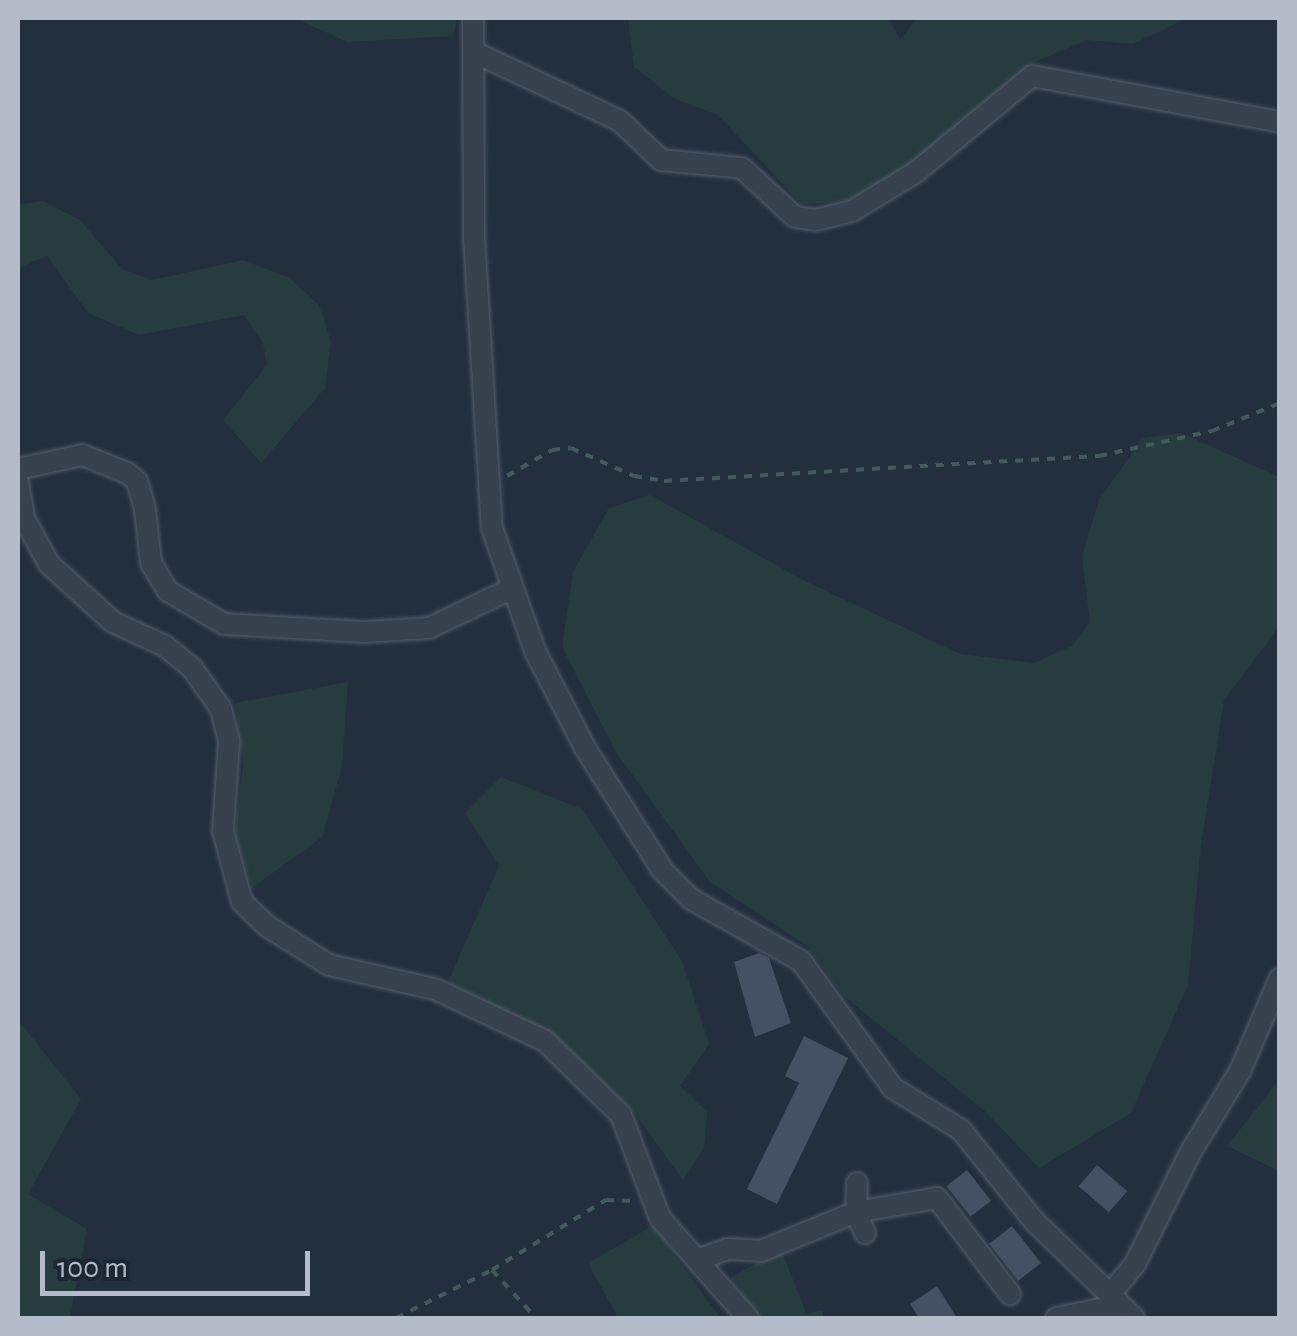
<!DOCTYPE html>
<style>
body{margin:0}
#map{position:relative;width:1297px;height:1336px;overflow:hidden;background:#242f3e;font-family:"Alegreya Sans",sans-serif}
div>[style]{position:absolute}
.green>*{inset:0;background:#263c3f}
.building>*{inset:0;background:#455162;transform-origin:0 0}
.path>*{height:4px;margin-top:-2px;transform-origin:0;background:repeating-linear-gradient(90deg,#44595c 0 8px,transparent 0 16px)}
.roads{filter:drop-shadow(0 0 2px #565f6c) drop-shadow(0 0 2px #565f6c)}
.minor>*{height:20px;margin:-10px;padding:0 10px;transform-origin:10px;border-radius:10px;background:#38414e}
span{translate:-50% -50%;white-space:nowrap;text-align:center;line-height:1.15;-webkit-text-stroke:10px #1d2633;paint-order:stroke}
.frame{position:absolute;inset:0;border:20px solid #b4bcc9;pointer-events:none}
.scale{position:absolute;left:40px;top:1251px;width:270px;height:45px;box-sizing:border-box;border:5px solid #b4bcc9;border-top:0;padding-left:12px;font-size:30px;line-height:35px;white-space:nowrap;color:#b4bcc9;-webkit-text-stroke:8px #1d2633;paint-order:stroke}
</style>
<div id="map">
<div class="green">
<i style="clip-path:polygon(295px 18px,457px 18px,453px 36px,347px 42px)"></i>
<i style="clip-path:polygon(628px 18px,888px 18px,900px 40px,917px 18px,1187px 18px,1133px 44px,1087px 40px,1030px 64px,903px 173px,841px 202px,801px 204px,718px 115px,675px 99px,634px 67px)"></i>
<i style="clip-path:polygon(43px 201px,80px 220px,122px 269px,152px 280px,243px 260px,288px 277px,319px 305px,331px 341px,325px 388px,261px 463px,223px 420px,267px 365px,263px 343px,244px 315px,139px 335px,88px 313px,47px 256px,18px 268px,18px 205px)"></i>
<i style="clip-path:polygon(1181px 433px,1279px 477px,1279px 627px,1224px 700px,1201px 845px,1188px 985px,1131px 1113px,1039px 1168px,987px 1113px,844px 996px,807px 946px,710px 882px,616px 752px,562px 647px,573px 572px,609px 508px,650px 495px,805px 581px,960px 654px,1034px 663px,1073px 645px,1090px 622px,1082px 556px,1099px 500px,1143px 438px)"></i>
<i style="clip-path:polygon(348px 682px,342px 767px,322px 837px,252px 888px,235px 833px,243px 764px,235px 703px)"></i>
<i style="clip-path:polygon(501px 777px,582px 809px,682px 961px,709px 1044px,680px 1086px,707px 1112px,704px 1148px,683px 1180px,630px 1107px,553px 1036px,448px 982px,499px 866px,465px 813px)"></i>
<i style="clip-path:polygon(18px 1020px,81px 1099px,28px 1194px,87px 1229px,70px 1318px,18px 1318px)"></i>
<i style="clip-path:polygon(1279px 1080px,1279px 1171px,1227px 1146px)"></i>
<i style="clip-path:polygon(654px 1225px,720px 1318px,618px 1318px,588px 1263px)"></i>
<i style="clip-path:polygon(781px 1249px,806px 1313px,823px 1310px,823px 1318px,760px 1318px,730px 1278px)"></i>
</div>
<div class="building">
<i style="clip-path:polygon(759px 953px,769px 958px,791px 1023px,755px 1037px,734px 962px)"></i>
<i style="clip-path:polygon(804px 1036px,848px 1058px,777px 1204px,747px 1189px,799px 1083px,785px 1076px)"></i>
<i style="left:1097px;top:1165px;width:40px;height:28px;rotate:41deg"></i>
<i style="left:967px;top:1170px;width:39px;height:26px;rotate:52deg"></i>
<i style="left:1012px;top:1226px;width:47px;height:29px;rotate:52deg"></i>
<i style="clip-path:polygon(937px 1286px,957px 1318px,919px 1318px,910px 1304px)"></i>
</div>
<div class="path">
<i style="left:507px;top:476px;width:52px;rotate:-30deg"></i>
<i style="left:552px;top:450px;width:19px;rotate:-6deg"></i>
<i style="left:571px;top:448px;width:69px;rotate:24deg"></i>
<i style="left:634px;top:476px;width:30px;rotate:9deg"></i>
<i style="left:664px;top:481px;width:436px;rotate:-3.3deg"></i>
<i style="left:1099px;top:456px;width:116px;rotate:-12.5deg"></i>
<i style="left:1212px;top:431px;width:74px;rotate:-22.4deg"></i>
<i style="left:492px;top:1270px;width:65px;rotate:47.5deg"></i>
<i style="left:396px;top:1318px;width:107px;rotate:-26.6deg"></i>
<i style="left:492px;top:1270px;width:134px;rotate:-31.6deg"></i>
<i style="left:606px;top:1200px;width:27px;rotate:2deg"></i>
</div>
<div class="roads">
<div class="minor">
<i style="left:473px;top:18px;width:218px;rotate:89.7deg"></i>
<i style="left:474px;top:236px;width:293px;rotate:86.5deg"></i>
<i style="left:492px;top:528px;width:130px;rotate:70.7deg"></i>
<i style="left:535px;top:651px;width:109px;rotate:62.7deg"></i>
<i style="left:585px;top:748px;width:146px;rotate:57.6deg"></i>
<i style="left:663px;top:871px;width:40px;rotate:45deg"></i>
<i style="left:691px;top:899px;width:126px;rotate:29.4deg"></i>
<i style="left:801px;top:961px;width:157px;rotate:54.1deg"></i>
<i style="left:893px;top:1088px;width:80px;rotate:31.7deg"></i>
<i style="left:961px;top:1130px;width:117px;rotate:51.3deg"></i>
<i style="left:1034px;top:1221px;width:139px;rotate:44.1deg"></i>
<i style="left:474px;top:52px;width:161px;rotate:25.3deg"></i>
<i style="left:620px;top:121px;width:57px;rotate:43.6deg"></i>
<i style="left:661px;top:160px;width:81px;rotate:5.6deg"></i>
<i style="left:742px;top:168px;width:72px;rotate:42.8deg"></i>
<i style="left:795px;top:217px;width:21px;rotate:8deg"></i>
<i style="left:816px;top:220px;width:37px;rotate:-14deg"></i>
<i style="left:852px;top:211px;width:75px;rotate:-31.4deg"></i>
<i style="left:916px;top:172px;width:151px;rotate:-39.6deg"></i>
<i style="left:1032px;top:76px;width:252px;rotate:10.5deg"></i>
<i style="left:18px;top:469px;width:66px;rotate:-12.3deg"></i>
<i style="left:82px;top:455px;width:48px;rotate:21.8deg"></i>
<i style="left:127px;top:473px;width:13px;rotate:39deg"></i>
<i style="left:137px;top:481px;width:29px;rotate:74deg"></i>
<i style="left:145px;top:509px;width:54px;rotate:83.7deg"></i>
<i style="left:151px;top:563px;width:33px;rotate:59deg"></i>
<i style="left:168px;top:591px;width:65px;rotate:30.5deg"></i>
<i style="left:224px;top:624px;width:140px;rotate:3.3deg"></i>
<i style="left:364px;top:632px;width:65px;rotate:-3.5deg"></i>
<i style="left:429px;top:628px;width:89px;rotate:-25.4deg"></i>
<i style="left:18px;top:483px;width:36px;rotate:80deg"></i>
<i style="left:24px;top:518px;width:52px;rotate:61.5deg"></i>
<i style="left:49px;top:564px;width:86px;rotate:42.2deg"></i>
<i style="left:113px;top:622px;width:57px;rotate:24.8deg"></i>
<i style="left:165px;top:646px;width:35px;rotate:39deg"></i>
<i style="left:192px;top:668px;width:50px;rotate:54.7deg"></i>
<i style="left:221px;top:709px;width:33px;rotate:76deg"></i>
<i style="left:229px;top:741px;width:90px;rotate:93.8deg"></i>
<i style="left:223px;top:831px;width:73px;rotate:75deg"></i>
<i style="left:242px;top:902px;width:35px;rotate:44deg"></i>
<i style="left:267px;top:926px;width:73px;rotate:32.2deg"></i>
<i style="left:329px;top:965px;width:109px;rotate:12.8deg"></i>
<i style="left:435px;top:989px;width:122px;rotate:25.3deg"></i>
<i style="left:545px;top:1041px;width:106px;rotate:44.2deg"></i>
<i style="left:621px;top:1115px;width:110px;rotate:69.3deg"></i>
<i style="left:660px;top:1218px;width:133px;rotate:48.7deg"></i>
<i style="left:857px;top:1183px;width:29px;rotate:92deg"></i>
<i style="left:856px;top:1212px;width:23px;rotate:67deg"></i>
<i style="left:700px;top:1259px;width:30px;rotate:-20deg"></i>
<i style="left:728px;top:1249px;width:33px;rotate:3deg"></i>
<i style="left:761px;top:1251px;width:103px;rotate:-22.3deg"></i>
<i style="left:856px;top:1212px;width:82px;rotate:-9.8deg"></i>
<i style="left:937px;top:1198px;width:121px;rotate:52.8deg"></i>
<i style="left:1110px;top:1294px;width:39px;rotate:-50deg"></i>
<i style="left:1135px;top:1264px;width:124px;rotate:-63.6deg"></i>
<i style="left:1190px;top:1153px;width:96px;rotate:-58.6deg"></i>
<i style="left:1240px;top:1071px;width:101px;rotate:-66.7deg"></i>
<i style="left:1056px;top:1318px;width:65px;rotate:-11.5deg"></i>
</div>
</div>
<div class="frame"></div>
<div class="scale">100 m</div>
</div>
